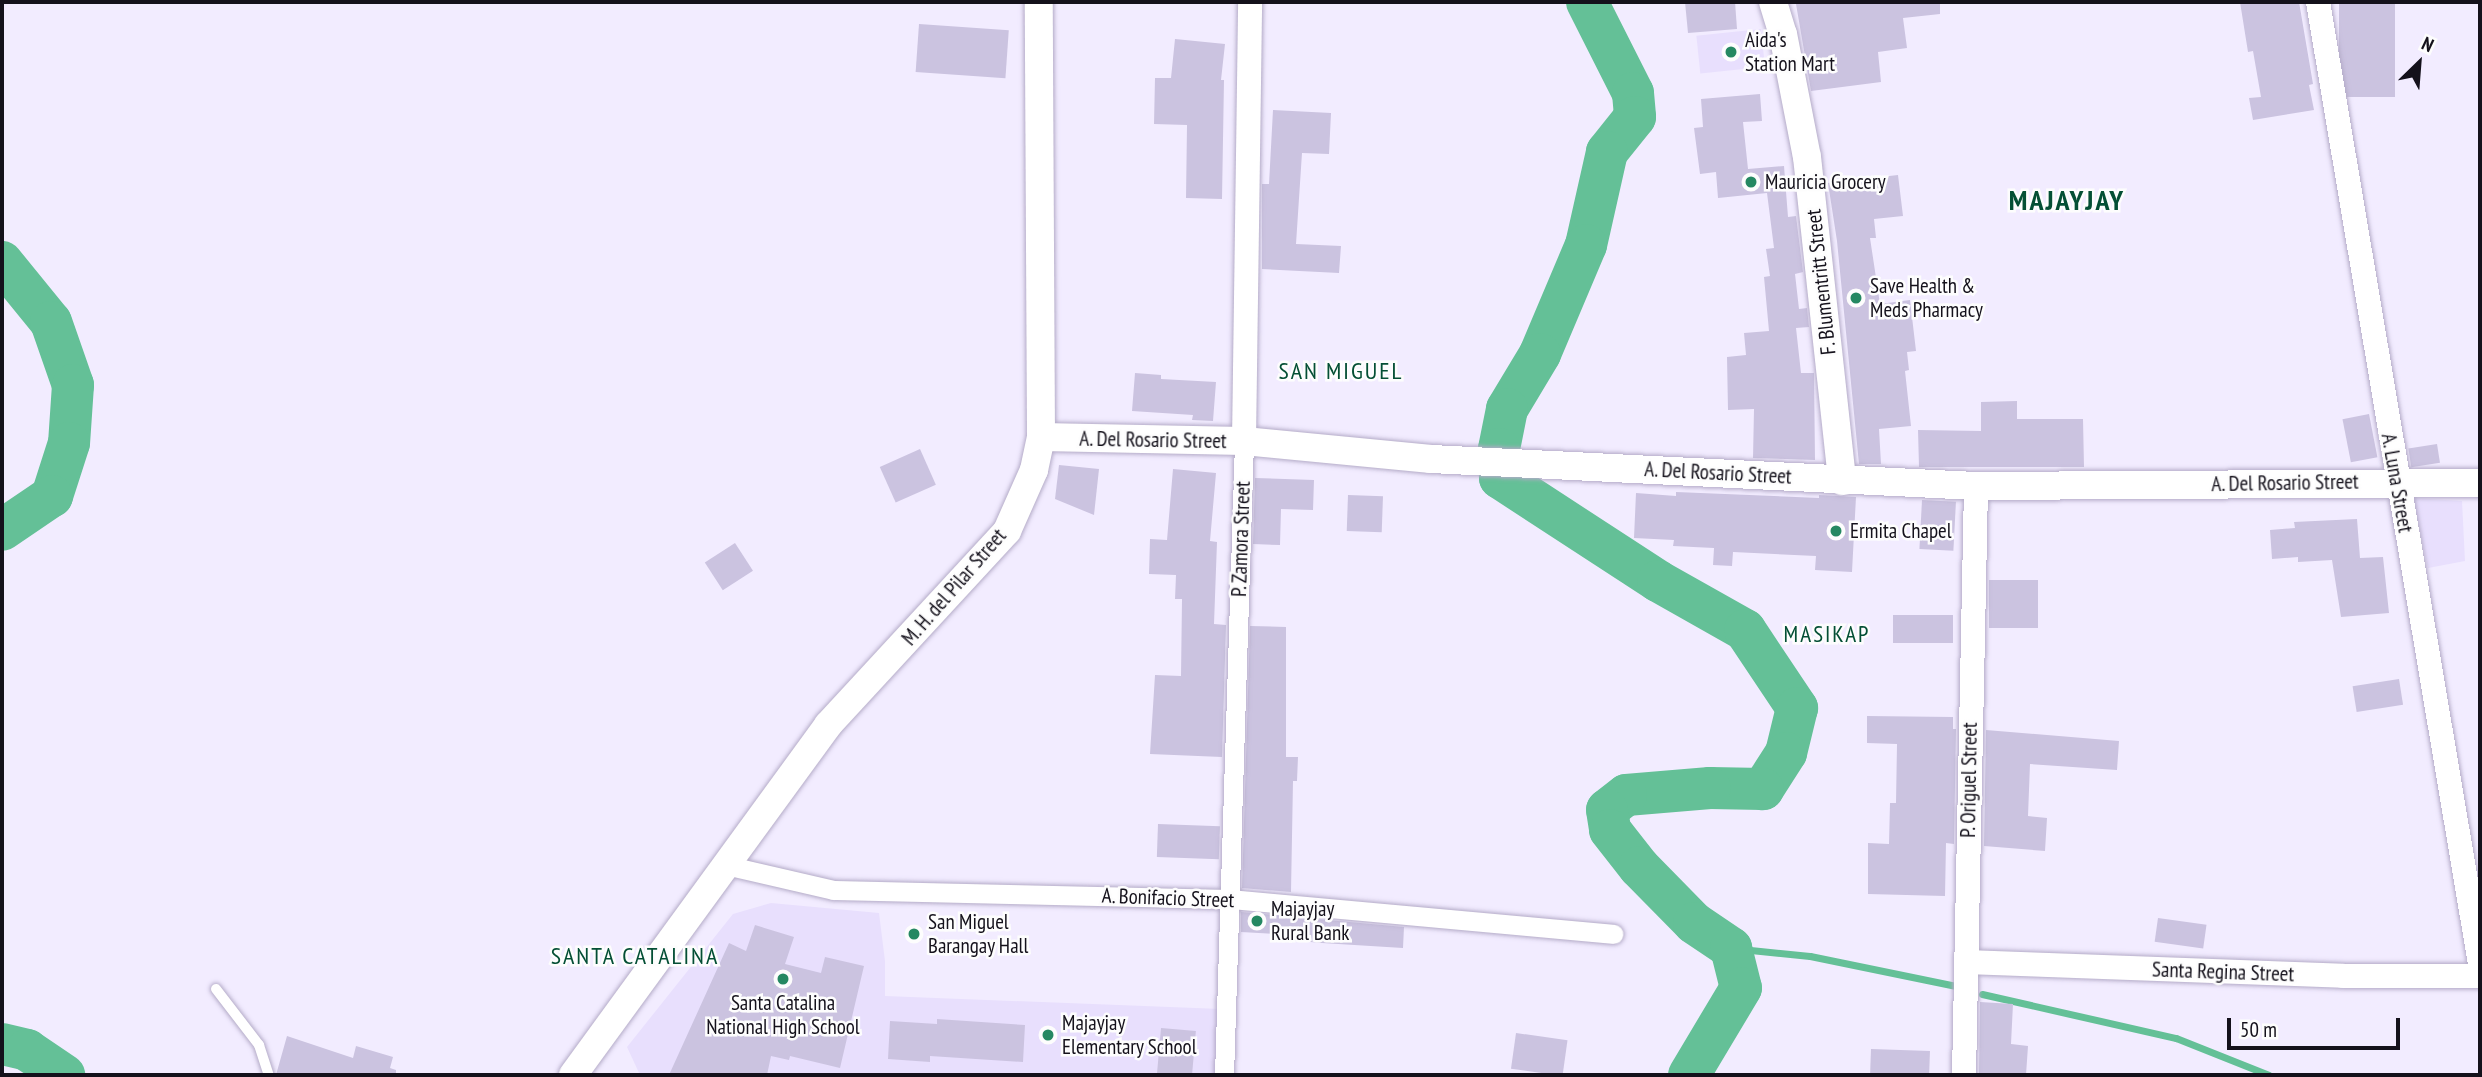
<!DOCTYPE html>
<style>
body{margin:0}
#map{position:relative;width:2482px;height:1077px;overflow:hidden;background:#f2ecff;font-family:"PT Sans Narrow",sans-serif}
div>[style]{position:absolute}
.built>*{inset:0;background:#e8dffd;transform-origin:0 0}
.stream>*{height:7px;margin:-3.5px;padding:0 3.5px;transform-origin:3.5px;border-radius:3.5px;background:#64c097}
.river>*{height:42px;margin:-21px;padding:0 21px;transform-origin:21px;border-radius:21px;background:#64c097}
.building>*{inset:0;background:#cbc3e0;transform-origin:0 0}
.roads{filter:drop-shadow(0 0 2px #b4abc8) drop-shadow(0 0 2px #b4abc8)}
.service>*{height:10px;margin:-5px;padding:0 5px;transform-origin:5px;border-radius:5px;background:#fff}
.minor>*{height:19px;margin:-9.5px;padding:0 9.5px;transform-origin:9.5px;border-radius:9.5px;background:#fff}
.tertiary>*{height:24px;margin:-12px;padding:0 12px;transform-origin:12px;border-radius:12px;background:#fff}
.secondary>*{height:28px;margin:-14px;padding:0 14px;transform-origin:14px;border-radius:14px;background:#fff}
.dots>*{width:19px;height:19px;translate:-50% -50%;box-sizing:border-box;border:4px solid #fdfdfd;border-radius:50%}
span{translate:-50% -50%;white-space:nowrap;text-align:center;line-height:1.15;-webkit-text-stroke:5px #fdfdfd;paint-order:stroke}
.poi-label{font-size:21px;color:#14111b}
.left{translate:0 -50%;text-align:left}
.street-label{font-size:21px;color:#14111b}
.neighbourhood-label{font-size:23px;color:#044f35;letter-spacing:2px}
.quarter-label{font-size:24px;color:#044f35;letter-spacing:2px}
.district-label{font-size:28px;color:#044f35;font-weight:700;letter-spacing:2px}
.frame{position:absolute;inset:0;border:4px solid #14111b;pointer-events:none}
.north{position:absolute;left:2384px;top:28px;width:70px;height:70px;-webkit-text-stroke:5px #fdfdfd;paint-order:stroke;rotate:25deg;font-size:19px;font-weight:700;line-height:28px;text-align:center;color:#14111b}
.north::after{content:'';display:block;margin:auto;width:24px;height:32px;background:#14111b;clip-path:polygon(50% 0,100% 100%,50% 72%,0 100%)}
.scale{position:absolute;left:2227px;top:1018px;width:173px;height:32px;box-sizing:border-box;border:4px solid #14111b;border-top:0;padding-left:9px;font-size:21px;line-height:24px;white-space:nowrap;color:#14111b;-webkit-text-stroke:5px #fdfdfd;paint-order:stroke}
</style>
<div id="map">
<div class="built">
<i style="left:1761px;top:29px;width:38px;height:65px;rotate:84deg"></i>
<i style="clip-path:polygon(2413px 498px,2462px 501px,2465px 561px,2428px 568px)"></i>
<i style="clip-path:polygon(771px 903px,879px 913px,885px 961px,885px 996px,1221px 1009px,1216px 1075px,640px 1075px,627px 1047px,733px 914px)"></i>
</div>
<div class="stream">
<i style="left:1731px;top:948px;width:79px;rotate:5.8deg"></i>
<i style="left:1810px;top:956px;width:149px;rotate:11.6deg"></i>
<i style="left:1982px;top:994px;width:199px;rotate:12.8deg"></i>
<i style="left:2176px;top:1038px;width:100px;rotate:21.7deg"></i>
</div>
<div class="river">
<i style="left:1587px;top:2px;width:102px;rotate:63.2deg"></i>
<i style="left:1633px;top:93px;width:24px;rotate:85deg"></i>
<i style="left:1635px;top:117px;width:45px;rotate:128.7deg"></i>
<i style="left:1607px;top:152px;width:95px;rotate:102.7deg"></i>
<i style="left:1586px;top:245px;width:118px;rotate:112.9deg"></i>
<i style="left:1540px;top:354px;width:64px;rotate:121deg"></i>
<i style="left:1507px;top:409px;width:41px;rotate:101.3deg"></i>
<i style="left:1499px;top:449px;width:29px;rotate:88deg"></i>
<i style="left:1500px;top:478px;width:189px;rotate:33.1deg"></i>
<i style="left:1658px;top:581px;width:100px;rotate:29.4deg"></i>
<i style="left:1745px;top:630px;width:94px;rotate:56.3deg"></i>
<i style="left:1797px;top:708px;width:46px;rotate:103.7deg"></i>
<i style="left:1786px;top:753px;width:43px;rotate:122.6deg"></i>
<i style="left:1763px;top:789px;width:53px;rotate:-178.9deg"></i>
<i style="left:1710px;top:788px;width:84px;rotate:175.2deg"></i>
<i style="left:1626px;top:795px;width:24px;rotate:142deg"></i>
<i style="left:1607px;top:810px;width:20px;rotate:81deg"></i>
<i style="left:1610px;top:830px;width:47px;rotate:51.9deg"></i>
<i style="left:1639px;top:867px;width:78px;rotate:45.5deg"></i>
<i style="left:1694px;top:923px;width:45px;rotate:34deg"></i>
<i style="left:1731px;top:948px;width:41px;rotate:76deg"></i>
<i style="left:1741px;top:988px;width:101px;rotate:120.9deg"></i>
<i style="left:2px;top:262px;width:77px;rotate:50.8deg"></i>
<i style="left:51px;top:322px;width:67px;rotate:70.8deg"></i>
<i style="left:73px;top:385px;width:58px;rotate:93.9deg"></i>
<i style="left:69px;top:443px;width:56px;rotate:107.8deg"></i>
<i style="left:52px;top:496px;width:60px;rotate:145.8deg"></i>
<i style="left:2px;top:1044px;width:26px;rotate:13deg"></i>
<i style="left:27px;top:1050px;width:45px;rotate:34deg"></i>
</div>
<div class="building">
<i style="clip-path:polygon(1685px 2px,1735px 2px,1737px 29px,1688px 33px)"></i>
<i style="clip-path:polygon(1816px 2px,1940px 2px,1940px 14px,1903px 18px,1907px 48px,1878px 52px,1881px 82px,1811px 91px,1796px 4px)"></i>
<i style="clip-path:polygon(2240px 2px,2299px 2px,2313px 84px,2309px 85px,2314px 110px,2253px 120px,2249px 98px,2261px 97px,2253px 51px,2248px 52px)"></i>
<i style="left:2339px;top:2px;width:56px;height:95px"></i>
<i style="left:919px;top:24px;width:90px;height:48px;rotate:4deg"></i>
<i style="clip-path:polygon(1175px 39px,1225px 44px,1221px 80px,1224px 80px,1222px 199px,1186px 198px,1187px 125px,1154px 124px,1155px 78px,1171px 78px)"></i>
<i style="clip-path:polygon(1760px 94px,1762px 121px,1743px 122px,1748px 169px,1784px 166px,1788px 217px,1796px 216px,1803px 272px,1795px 274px,1799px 309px,1807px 308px,1809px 327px,1796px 328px,1801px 373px,1814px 373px,1815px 460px,1753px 458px,1754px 409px,1728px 410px,1727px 357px,1746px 355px,1744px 333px,1769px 331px,1764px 277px,1770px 276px,1766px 249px,1774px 248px,1767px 193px,1718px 198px,1716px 172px,1700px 174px,1694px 128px,1703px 127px,1701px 99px)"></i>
<i style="clip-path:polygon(1273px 110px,1331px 113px,1329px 154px,1302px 153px,1296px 244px,1341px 246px,1339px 273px,1262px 269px,1262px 184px,1269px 184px)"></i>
<i style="clip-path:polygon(1898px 175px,1903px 216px,1874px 219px,1876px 238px,1870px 238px,1880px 304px,1910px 300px,1916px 351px,1907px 352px,1909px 370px,1905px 371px,1911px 426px,1879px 429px,1881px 464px,1859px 464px,1837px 241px,1828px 183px)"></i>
<i style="clip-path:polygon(1135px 373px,1161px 375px,1161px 379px,1216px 382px,1213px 421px,1192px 420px,1193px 415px,1132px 411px)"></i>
<i style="clip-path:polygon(2017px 401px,2017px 419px,2083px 419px,2084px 467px,1919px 467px,1918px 430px,1981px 431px,1981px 402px)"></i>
<i style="left:2369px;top:414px;width:44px;height:27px;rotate:79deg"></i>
<i style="left:2437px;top:444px;width:19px;height:29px;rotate:81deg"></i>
<i style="left:920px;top:449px;width:39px;height:44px;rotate:66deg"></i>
<i style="clip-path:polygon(1059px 465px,1099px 469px,1094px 515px,1055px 499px)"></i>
<i style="clip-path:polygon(1173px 469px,1216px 473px,1210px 541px,1217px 542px,1214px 624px,1226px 625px,1222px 757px,1150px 754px,1155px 675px,1181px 676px,1182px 599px,1175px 599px,1176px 575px,1149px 574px,1150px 539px,1167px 540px)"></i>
<i style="clip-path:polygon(1255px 478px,1314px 480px,1313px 510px,1281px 509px,1280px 545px,1253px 544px)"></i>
<i style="clip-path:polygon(1676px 492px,1819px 498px,1819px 495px,1856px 497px,1852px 572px,1815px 570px,1816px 556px,1733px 552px,1732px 566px,1713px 565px,1714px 548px,1673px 546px,1674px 540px,1634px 538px,1636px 493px,1676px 496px)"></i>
<i style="left:1348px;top:495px;width:35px;height:36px;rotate:2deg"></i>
<i style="left:1922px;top:500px;width:34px;height:49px;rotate:3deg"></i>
<i style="clip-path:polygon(2357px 519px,2360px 558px,2383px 557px,2389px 613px,2341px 617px,2332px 560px,2298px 562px,2298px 557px,2272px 559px,2270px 530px,2295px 528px,2294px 522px)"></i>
<i style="left:735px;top:543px;width:33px;height:36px;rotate:57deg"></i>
<i style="left:1989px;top:580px;width:49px;height:48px"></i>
<i style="left:1893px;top:615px;width:60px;height:28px"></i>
<i style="clip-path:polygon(1250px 626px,1286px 627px,1286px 757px,1298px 757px,1297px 781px,1293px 781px,1291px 892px,1242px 888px)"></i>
<i style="left:2399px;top:679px;width:26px;height:47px;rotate:81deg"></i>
<i style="clip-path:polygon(1867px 716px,1953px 717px,1953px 729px,1956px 729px,1954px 844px,1946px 843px,1945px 896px,1868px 894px,1868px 843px,1889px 844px,1890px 803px,1896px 803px,1897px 744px,1867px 743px)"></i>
<i style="clip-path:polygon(1986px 730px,2119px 741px,2117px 770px,2030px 764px,2028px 816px,2047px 818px,2045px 851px,1984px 846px)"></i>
<i style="left:1158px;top:824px;width:62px;height:33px;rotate:2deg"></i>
<i style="clip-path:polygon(1241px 912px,1404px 927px,1403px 948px,1322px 943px,1277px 939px,1277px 934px,1241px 932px)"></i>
<i style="left:2158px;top:918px;width:49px;height:24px;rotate:8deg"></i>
<i style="clip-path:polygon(755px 925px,794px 937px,785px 964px,821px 973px,825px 957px,864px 966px,840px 1068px,790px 1056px,789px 1060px,771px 1056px,767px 1075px,669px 1075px,729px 943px,746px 951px)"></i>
<i style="clip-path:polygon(1980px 1002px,2013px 1004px,2011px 1044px,2028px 1046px,2026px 1075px,1979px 1075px)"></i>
<i style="clip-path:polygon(937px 1019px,1025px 1025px,1023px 1062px,930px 1056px,930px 1062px,888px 1059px,890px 1021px,937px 1024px)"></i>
<i style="left:1161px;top:1028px;width:35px;height:46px;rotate:5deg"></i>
<i style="left:1516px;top:1033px;width:52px;height:36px;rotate:8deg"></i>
<i style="clip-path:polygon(287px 1036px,353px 1058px,356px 1046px,393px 1057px,390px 1068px,396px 1070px,396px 1075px,276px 1075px)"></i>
<i style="left:1871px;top:1049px;width:59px;height:26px;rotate:2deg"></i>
</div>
<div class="roads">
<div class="service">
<i style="left:216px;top:989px;width:71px;rotate:52.5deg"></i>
<i style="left:259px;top:1045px;width:32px;rotate:72deg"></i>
</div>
<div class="minor">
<i style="left:725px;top:865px;width:111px;rotate:13deg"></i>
<i style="left:833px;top:890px;width:397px;rotate:1.3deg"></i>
<i style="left:1230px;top:899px;width:385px;rotate:5.2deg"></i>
<i style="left:1224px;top:1075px;width:634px;rotate:-88.19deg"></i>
</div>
<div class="tertiary">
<i style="left:2318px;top:2px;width:976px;rotate:80.44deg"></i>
<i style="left:1244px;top:441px;width:439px;rotate:-89.2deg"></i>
<i style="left:1966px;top:962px;width:377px;rotate:2.1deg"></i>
<i style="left:2343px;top:976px;width:137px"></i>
<i style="left:1964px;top:1075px;width:589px;rotate:-88.83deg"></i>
</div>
<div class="secondary">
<i style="left:1773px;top:2px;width:34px;rotate:73deg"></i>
<i style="left:1783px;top:34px;width:125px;rotate:79deg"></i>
<i style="left:1807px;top:157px;width:326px;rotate:83.8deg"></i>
<i style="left:1041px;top:437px;width:203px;rotate:1.1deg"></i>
<i style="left:1244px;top:441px;width:188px;rotate:5.5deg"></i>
<i style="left:1431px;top:459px;width:546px;rotate:2.84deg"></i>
<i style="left:1976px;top:486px;width:504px;rotate:-0.34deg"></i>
<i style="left:573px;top:1075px;width:433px;rotate:-53.9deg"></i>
<i style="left:828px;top:725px;width:264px;rotate:-47.3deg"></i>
<i style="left:1007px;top:531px;width:67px;rotate:-66.1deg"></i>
<i style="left:1034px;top:470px;width:34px;rotate:-78deg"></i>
<i style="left:1041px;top:437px;width:435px;rotate:-90.3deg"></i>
</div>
</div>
<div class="dots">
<i style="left:1731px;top:52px;background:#258862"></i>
<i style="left:1751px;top:182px;background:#258862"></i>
<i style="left:1856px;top:298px;background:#258862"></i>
<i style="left:1836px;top:531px;background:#258862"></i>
<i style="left:1257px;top:921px;background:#258862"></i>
<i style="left:914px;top:934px;background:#258862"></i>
<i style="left:783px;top:979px;background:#258862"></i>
<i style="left:1048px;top:1035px;background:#258862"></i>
</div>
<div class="poi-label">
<span class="left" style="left:1745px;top:52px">Aida's<br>Station Mart</span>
<span class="left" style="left:1765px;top:182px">Mauricia Grocery</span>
<span class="left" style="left:1870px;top:298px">Save Health &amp;<br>Meds Pharmacy</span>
<span class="left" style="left:1850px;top:531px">Ermita Chapel</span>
<span class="left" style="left:1271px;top:921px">Majayjay<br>Rural Bank</span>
<span class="left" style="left:928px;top:934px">San Miguel<br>Barangay Hall</span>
<span style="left:783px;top:1015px">Santa Catalina<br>National High School</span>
<span class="left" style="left:1062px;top:1035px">Majayjay<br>Elementary School</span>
</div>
<div class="street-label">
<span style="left:1821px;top:282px;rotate:-96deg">F. Blumentritt Street</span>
<span style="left:1153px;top:440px;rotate:1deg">A. Del Rosario Street</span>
<span style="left:1718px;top:473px;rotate:3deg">A. Del Rosario Street</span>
<span style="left:2285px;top:483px;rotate:-1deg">A. Del Rosario Street</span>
<span style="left:2397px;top:483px;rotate:80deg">A. Luna Street</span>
<span style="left:1241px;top:539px;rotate:-88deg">P. Zamora Street</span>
<span style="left:954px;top:587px;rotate:-49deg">M. H. del Pilar Street</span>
<span style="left:1969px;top:780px;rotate:-89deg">P. Origuel Street</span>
<span style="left:1168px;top:898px;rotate:2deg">A. Bonifacio Street</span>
<span style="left:2223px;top:972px;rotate:2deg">Santa Regina Street</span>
</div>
<div class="neighbourhood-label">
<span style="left:1827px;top:634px">MASIKAP</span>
</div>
<div class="quarter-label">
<span style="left:1341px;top:371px">SAN MIGUEL</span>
<span style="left:635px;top:956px">SANTA CATALINA</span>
</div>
<div class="district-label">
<span style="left:2067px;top:200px">MAJAYJAY</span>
</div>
<div class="frame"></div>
<div class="north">N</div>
<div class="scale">50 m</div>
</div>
